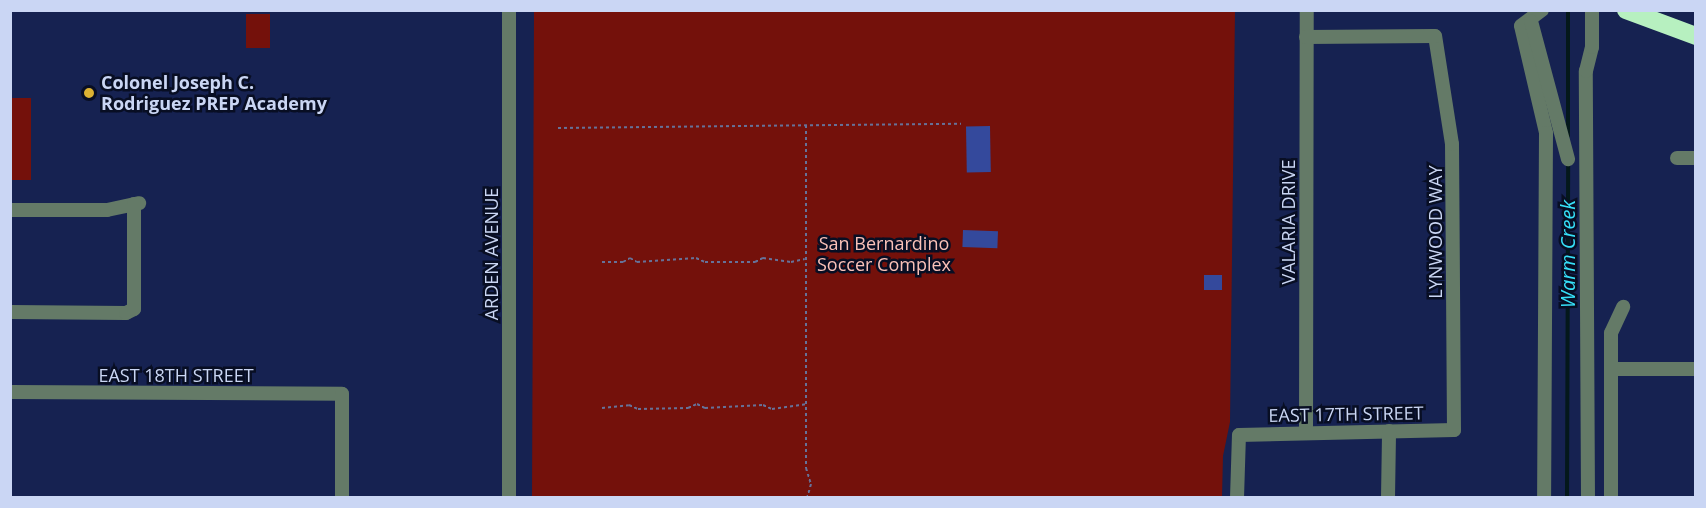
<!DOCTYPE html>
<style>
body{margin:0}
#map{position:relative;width:1706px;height:508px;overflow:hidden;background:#162251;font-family:"Open Sans",sans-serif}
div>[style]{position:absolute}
.green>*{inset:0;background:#74110b;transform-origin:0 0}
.stream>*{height:4px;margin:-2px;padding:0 2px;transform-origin:2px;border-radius:2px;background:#04181b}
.building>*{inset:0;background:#34499c;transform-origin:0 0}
.path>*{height:2px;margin-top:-1px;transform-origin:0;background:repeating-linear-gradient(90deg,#667299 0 3px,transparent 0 6px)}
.minor>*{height:14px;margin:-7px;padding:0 7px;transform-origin:7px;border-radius:7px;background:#647a67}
.highway>*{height:18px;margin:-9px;padding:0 9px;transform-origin:9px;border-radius:9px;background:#b7f0c0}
.dots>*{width:16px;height:16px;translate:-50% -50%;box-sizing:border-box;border:3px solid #080e23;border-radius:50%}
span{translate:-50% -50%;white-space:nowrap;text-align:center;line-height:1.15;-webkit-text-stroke:5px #080e23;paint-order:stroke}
.poi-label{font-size:18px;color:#cad6f4;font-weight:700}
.left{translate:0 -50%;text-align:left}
.street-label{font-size:18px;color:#cad6f4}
.park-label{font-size:18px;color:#fac1b8}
.water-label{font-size:20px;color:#36e0f8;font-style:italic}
.frame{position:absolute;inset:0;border:12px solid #cad6f4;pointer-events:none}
</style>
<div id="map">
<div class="green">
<i style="clip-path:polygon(534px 11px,1235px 11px,1230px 422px,1223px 456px,1222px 497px,532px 498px)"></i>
<i style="left:246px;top:14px;width:24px;height:34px"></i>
<i style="left:11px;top:98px;width:20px;height:82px"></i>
</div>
<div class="stream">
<i style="left:1568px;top:136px;width:126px;rotate:-90deg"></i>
<i style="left:1567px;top:498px;width:337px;rotate:-89.8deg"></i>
</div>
<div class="building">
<i style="left:990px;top:126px;width:46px;height:24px;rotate:89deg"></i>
<i style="left:963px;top:230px;width:35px;height:17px;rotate:2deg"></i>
<i style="left:1204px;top:275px;width:18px;height:15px"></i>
</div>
<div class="path">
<i style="left:806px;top:125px;width:343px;rotate:90deg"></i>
<i style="left:806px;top:468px;width:17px;rotate:73deg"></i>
<i style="left:811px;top:484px;width:15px;rotate:106deg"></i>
<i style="left:558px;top:128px;width:403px;rotate:-0.6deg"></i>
<i style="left:602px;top:262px;width:21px"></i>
<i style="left:623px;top:262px;width:8px;rotate:-30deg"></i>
<i style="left:630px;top:258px;width:8px;rotate:30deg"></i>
<i style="left:637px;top:262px;width:59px;rotate:-3.9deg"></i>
<i style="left:696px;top:258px;width:10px;rotate:24deg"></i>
<i style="left:705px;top:262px;width:50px"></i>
<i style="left:755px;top:262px;width:9px;rotate:-27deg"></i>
<i style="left:763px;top:258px;width:28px;rotate:8deg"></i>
<i style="left:791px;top:262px;width:14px;rotate:-12deg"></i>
<i style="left:602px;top:408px;width:27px;rotate:-6deg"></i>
<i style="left:629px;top:405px;width:10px;rotate:24deg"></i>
<i style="left:638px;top:409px;width:50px;rotate:-1.1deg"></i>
<i style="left:688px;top:408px;width:10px;rotate:-24deg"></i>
<i style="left:697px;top:404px;width:9px;rotate:27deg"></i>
<i style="left:705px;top:408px;width:58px;rotate:-3deg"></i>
<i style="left:763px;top:405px;width:10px;rotate:24deg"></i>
<i style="left:772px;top:409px;width:34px;rotate:-8deg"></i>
</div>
<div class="minor">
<i style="left:509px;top:10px;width:488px;rotate:90deg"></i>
<i style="left:1542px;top:10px;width:26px;rotate:143deg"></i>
<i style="left:1521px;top:26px;width:110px;rotate:76.8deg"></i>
<i style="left:1546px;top:133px;width:365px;rotate:90.3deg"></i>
<i style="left:1531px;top:21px;width:143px;rotate:75deg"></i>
<i style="left:1677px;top:158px;width:19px"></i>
<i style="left:10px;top:210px;width:97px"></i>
<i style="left:107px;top:210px;width:33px;rotate:-12deg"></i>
<i style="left:10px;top:312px;width:116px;rotate:0.5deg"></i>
<i style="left:126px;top:313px;width:9px;rotate:-27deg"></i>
<i style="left:134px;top:309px;width:105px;rotate:-90deg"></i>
<i style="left:1611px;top:369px;width:85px"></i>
<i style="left:10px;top:392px;width:332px;rotate:0.3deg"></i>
<i style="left:342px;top:394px;width:104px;rotate:90deg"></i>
<i style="left:1306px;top:433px;width:423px;rotate:-89.9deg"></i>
<i style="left:1237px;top:498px;width:63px;rotate:-88.2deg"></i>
<i style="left:1239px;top:435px;width:215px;rotate:-1.3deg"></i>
<i style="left:1454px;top:430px;width:286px;rotate:-90.4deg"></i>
<i style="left:1452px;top:144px;width:109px;rotate:-98.9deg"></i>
<i style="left:1435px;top:36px;width:129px;rotate:179.6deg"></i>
<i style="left:1388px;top:498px;width:67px;rotate:-89.1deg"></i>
<i style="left:1588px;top:498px;width:427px;rotate:-90.3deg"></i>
<i style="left:1586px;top:71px;width:25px;rotate:-76deg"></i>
<i style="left:1592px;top:47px;width:37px;rotate:-90deg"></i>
<i style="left:1611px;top:498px;width:165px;rotate:-90deg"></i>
<i style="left:1611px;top:333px;width:29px;rotate:-65deg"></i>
</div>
<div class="highway">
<i style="left:1626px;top:10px;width:75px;rotate:20.4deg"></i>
</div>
<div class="dots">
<i style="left:89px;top:93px;background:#dcb233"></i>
</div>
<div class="poi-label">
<span class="left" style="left:101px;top:93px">Colonel Joseph C.<br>Rodriguez PREP Academy</span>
</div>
<div class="street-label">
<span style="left:1288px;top:222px;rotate:-90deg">VALARIA DRIVE</span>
<span style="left:1435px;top:232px;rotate:-90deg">LYNWOOD WAY</span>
<span style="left:491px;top:254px;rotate:-90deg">ARDEN AVENUE</span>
<span style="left:176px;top:375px">EAST 18TH STREET</span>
<span style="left:1346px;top:414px;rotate:-1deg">EAST 17TH STREET</span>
</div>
<div class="park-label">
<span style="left:884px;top:254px">San Bernardino<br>Soccer Complex</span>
</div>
<div class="water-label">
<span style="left:1567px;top:254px;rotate:-90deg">Warm Creek</span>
</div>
<div class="frame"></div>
</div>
